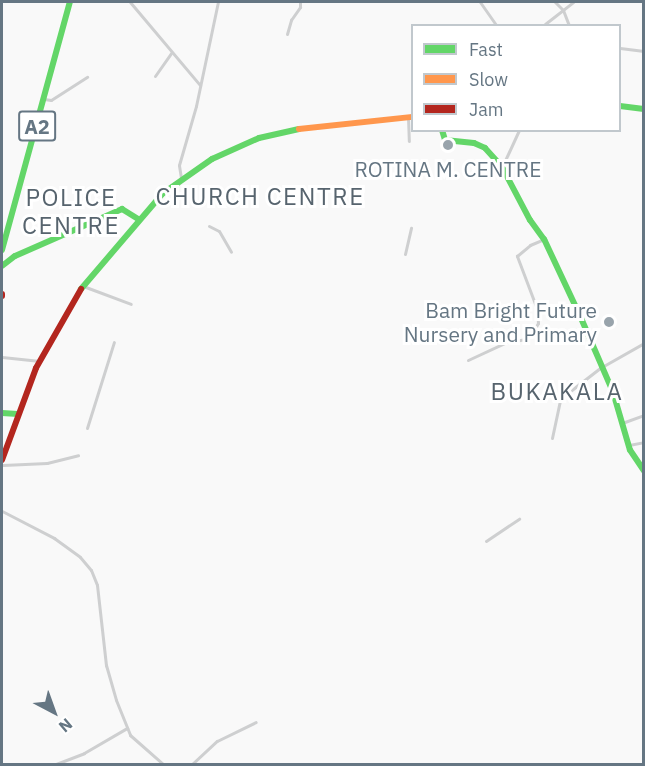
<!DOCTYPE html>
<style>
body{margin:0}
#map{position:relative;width:645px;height:766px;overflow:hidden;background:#f9f9f9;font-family:"IBM Plex Sans",sans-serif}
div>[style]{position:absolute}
.street>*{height:3px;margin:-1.5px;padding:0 1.5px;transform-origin:1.5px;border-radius:1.5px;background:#cecfd0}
.fast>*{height:6px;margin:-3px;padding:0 3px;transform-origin:3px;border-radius:3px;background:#63d668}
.slow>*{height:6px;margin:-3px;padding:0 3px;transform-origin:3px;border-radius:3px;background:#ff974d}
.jam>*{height:6px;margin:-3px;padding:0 3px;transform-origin:3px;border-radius:3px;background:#b3261e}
.dots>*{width:16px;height:16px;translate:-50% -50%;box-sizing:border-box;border:3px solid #fff;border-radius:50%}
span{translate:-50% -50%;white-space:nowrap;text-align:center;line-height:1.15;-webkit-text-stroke:6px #fff;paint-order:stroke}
.shield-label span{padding:2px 4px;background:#fff;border:2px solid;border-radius:4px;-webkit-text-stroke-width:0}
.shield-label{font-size:20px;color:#657683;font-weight:700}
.poi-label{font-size:21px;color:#657683}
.right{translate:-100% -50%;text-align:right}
.quarter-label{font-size:24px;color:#57646e;letter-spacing:1.5px}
.frame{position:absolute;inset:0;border:3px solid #657683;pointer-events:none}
.legend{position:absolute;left:411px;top:24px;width:210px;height:108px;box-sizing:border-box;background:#fff;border:2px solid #c1c8cd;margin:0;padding:8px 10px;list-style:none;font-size:18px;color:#657683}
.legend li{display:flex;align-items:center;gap:12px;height:30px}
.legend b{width:30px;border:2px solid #c1c8cd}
.north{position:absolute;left:24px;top:682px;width:60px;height:60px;-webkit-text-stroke:4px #fff;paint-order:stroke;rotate:139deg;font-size:16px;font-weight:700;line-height:24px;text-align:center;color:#657683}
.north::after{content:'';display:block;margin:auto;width:21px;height:27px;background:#657683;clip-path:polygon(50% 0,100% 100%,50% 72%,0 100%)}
</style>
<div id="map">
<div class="street">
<i style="left:130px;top:2px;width:109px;rotate:49.9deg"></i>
<i style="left:480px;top:2px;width:29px;rotate:55deg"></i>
<i style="left:555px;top:2px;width:11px;rotate:45deg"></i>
<i style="left:563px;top:10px;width:17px;rotate:69deg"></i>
<i style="left:545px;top:24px;width:36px;rotate:-38deg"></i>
<i style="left:287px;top:34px;width:15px;rotate:-74deg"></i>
<i style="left:291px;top:20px;width:16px;rotate:-55deg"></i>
<i style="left:300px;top:7px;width:5px;rotate:-90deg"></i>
<i style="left:620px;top:48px;width:24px;rotate:7deg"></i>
<i style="left:155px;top:76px;width:28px;rotate:-55deg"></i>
<i style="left:44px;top:99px;width:7px;rotate:8deg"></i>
<i style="left:51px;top:100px;width:43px;rotate:-32.6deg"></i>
<i style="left:408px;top:117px;width:24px;rotate:88deg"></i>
<i style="left:502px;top:167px;width:41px;rotate:-65.3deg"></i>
<i style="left:181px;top:178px;width:13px;rotate:-99deg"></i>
<i style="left:179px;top:165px;width:61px;rotate:-73.9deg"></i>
<i style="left:196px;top:106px;width:106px;rotate:-78.1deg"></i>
<i style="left:209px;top:226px;width:11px;rotate:27deg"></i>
<i style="left:219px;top:231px;width:24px;rotate:60deg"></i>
<i style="left:405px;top:254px;width:27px;rotate:-77deg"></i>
<i style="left:83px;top:286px;width:51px;rotate:20.6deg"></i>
<i style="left:2px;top:357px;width:38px;rotate:6deg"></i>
<i style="left:468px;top:360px;width:43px;rotate:-24.8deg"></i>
<i style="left:507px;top:342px;width:18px;rotate:-9deg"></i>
<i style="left:525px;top:339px;width:13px;rotate:-45deg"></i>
<i style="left:534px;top:330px;width:8px;rotate:-60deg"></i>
<i style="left:538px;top:323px;width:14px;rotate:-94deg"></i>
<i style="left:537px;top:309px;width:57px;rotate:-110.7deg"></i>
<i style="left:517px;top:256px;width:17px;rotate:-40deg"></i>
<i style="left:530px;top:245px;width:15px;rotate:-23deg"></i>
<i style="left:622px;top:423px;width:23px;rotate:-20deg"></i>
<i style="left:87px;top:428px;width:90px;rotate:-72.6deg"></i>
<i style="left:552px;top:438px;width:40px;rotate:-78deg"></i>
<i style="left:560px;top:399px;width:51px;rotate:-37.8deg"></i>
<i style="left:600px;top:368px;width:51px;rotate:-29.6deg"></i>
<i style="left:629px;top:445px;width:15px;rotate:-11deg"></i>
<i style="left:3px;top:465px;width:44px;rotate:-2.6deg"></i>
<i style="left:47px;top:463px;width:32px;rotate:-14deg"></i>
<i style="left:2px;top:511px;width:59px;rotate:27.4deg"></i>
<i style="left:54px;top:538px;width:32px;rotate:36deg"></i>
<i style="left:80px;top:557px;width:17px;rotate:50deg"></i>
<i style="left:91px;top:570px;width:16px;rotate:68deg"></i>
<i style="left:97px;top:585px;width:81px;rotate:83.6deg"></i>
<i style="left:106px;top:665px;width:36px;rotate:74deg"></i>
<i style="left:116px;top:700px;width:38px;rotate:68deg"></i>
<i style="left:130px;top:735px;width:44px;rotate:41.3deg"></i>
<i style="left:486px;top:541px;width:40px;rotate:-34deg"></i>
<i style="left:56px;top:764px;width:30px;rotate:-21deg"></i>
<i style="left:84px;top:753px;width:50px;rotate:-30.2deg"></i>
<i style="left:192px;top:764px;width:34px;rotate:-43deg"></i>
<i style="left:217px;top:741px;width:43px;rotate:-26deg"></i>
</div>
<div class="fast">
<i style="left:620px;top:106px;width:24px;rotate:7deg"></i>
<i style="left:442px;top:130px;width:10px;rotate:73deg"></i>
<i style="left:445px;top:140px;width:29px;rotate:6deg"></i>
<i style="left:474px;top:143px;width:12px;rotate:24deg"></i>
<i style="left:485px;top:148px;width:25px;rotate:48deg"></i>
<i style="left:502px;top:167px;width:60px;rotate:62.2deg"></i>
<i style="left:530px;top:220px;width:24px;rotate:54deg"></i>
<i style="left:544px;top:239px;width:87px;rotate:64.9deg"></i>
<i style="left:581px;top:318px;width:81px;rotate:66.6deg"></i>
<i style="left:613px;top:392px;width:60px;rotate:73.7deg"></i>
<i style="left:630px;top:450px;width:25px;rotate:56deg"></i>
<i style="left:2px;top:250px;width:257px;rotate:-74.7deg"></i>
<i style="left:2px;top:266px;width:16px;rotate:-38deg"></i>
<i style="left:15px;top:256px;width:117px;rotate:-23.7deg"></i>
<i style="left:122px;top:209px;width:19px;rotate:32deg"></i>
<i style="left:81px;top:289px;width:125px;rotate:-49.5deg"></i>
<i style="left:162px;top:194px;width:61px;rotate:-35deg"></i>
<i style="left:212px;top:159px;width:51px;rotate:-24.1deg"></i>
<i style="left:259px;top:138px;width:41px;rotate:-12.7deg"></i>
<i style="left:2px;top:413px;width:16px;rotate:4deg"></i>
</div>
<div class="slow">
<i style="left:299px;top:129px;width:114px;rotate:-6.1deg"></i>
</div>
<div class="jam">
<i style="left:2px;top:294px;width:2px;rotate:90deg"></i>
<i style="left:2px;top:460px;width:98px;rotate:-69.7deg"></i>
<i style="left:36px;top:368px;width:91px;rotate:-60.3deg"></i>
</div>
<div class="dots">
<i style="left:448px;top:145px;background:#99a4ac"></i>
<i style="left:609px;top:322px;background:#99a4ac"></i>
</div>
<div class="shield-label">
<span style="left:37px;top:126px">A2</span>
</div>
<div class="poi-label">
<span style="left:448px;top:169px">ROTINA M. CENTRE</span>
<span class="right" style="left:597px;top:322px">Bam Bright Future<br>Nursery and Primary</span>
</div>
<div class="quarter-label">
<span style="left:260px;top:197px">CHURCH CENTRE</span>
<span style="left:71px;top:212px">POLICE<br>CENTRE</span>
<span style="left:557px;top:392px">BUKAKALA</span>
</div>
<div class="frame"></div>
<ul class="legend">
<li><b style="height:8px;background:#63d668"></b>Fast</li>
<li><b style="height:8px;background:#ff974d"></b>Slow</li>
<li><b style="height:8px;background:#b3261e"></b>Jam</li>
</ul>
<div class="north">N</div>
</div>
